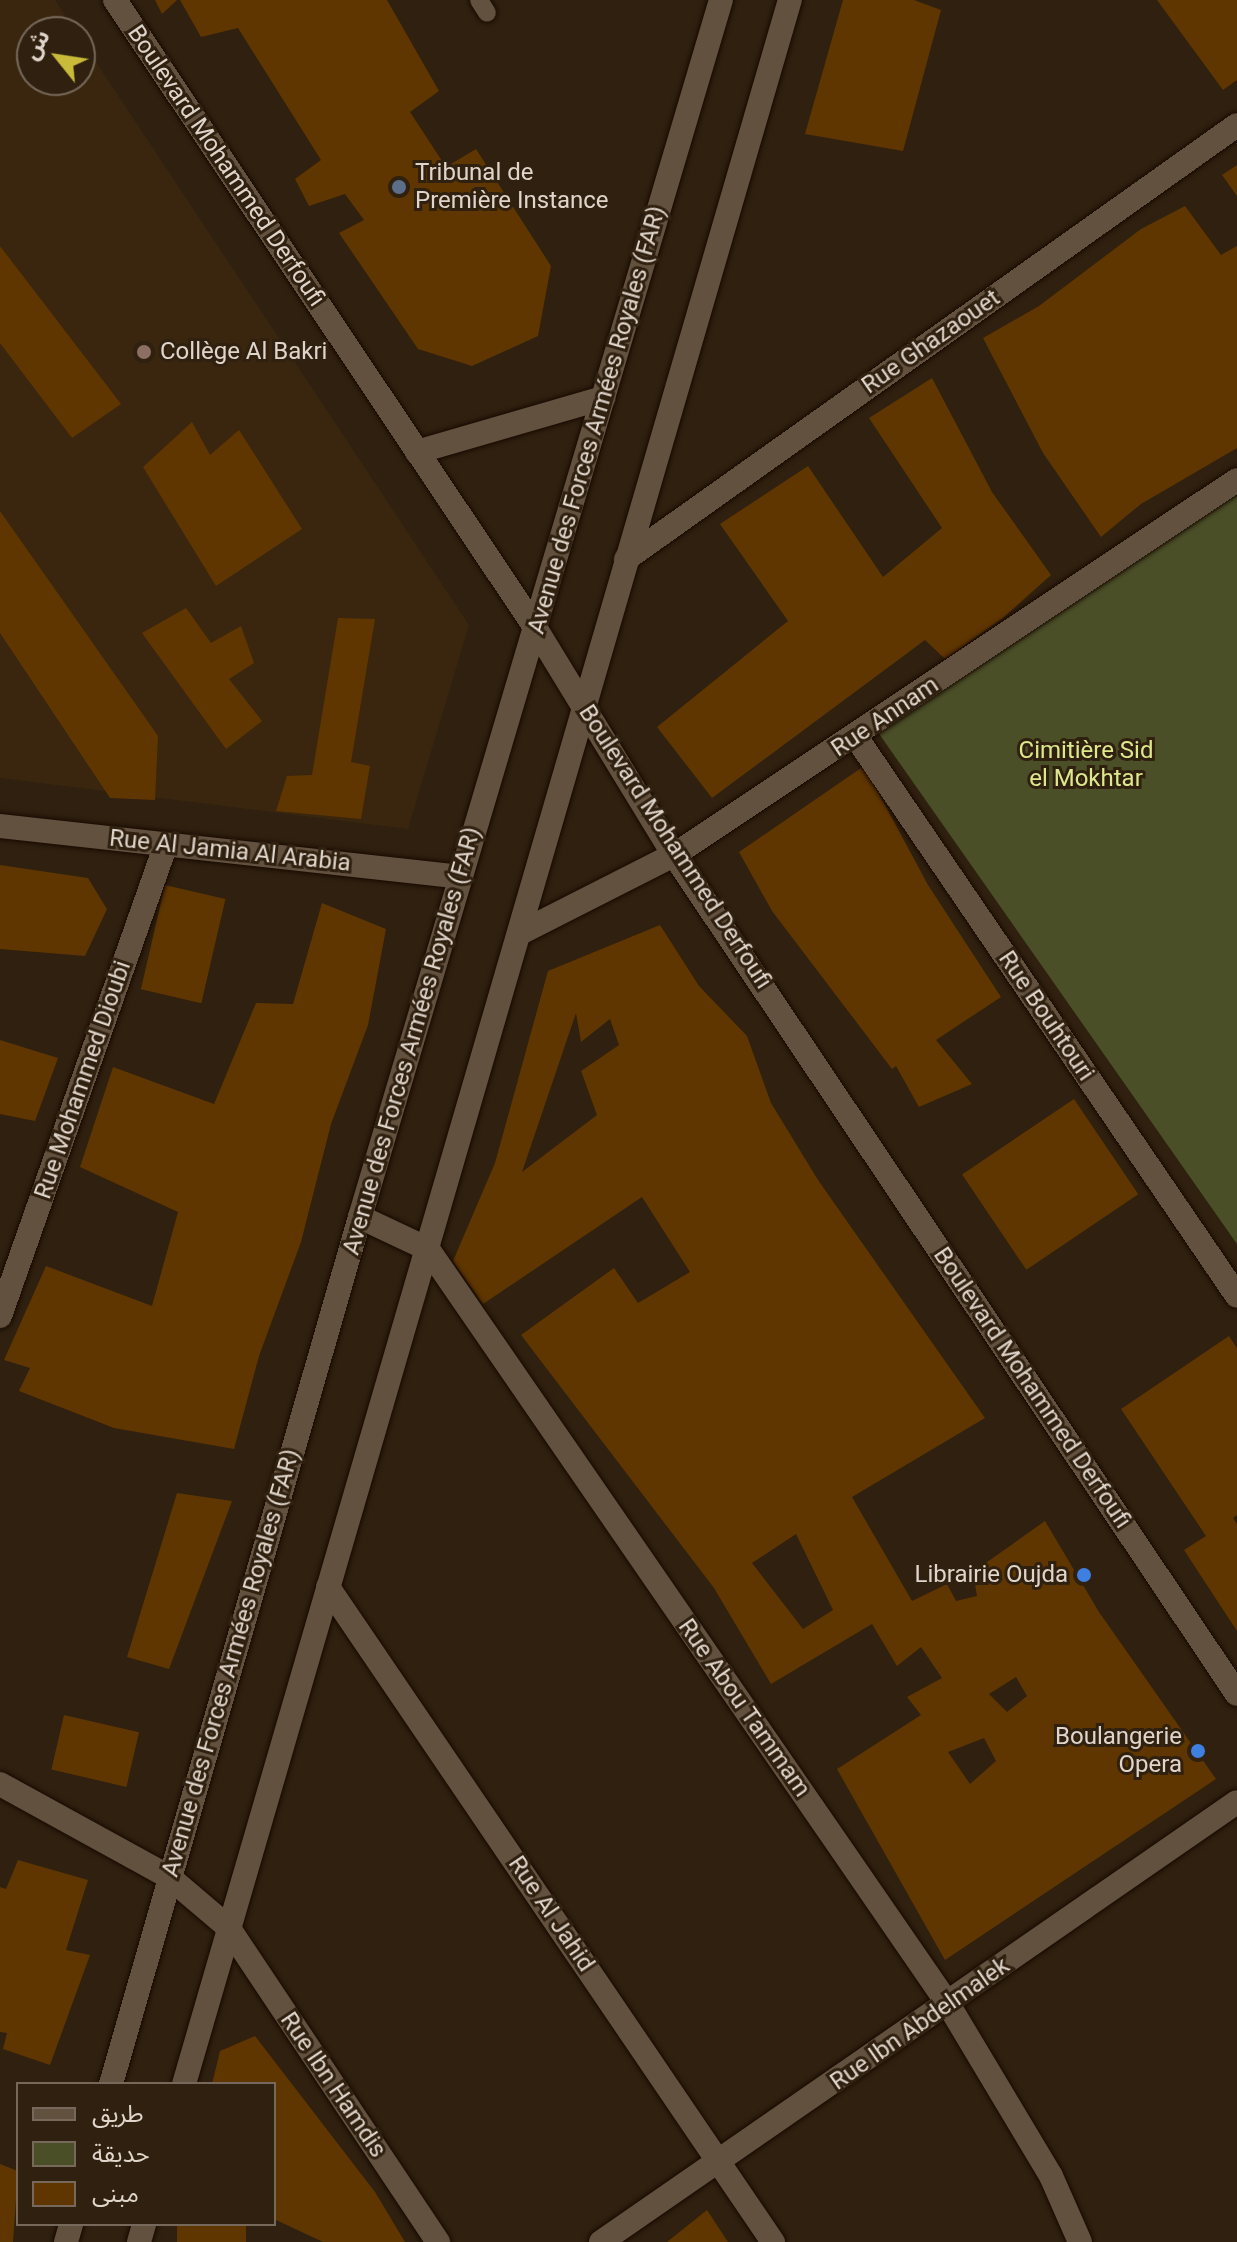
<!DOCTYPE html>
<meta charset="utf-8">
<style>
body{margin:0}
#map{position:relative;width:1237px;height:2242px;overflow:hidden;background:#2f200f;font-family:Roboto,"Noto Sans Arabic",sans-serif}
div>[style]{position:absolute}
.built>*{inset:0;background:#3a260f}
.green>*{inset:0;background:#4a4f27}
.building>*{inset:0;background:#5f3600;transform-origin:0 0}
.roads{filter:drop-shadow(0 0 2px #170900) drop-shadow(0 0 2px #170900)}
.lane>*{height:18px;margin:-9px;padding:0 9px;transform-origin:9px;border-radius:9px;background:#63513f}
.street>*{height:24px;margin:-12px;padding:0 12px;transform-origin:12px;border-radius:12px;background:#63513f}
.secondary>*{height:24px;margin:-12px;padding:0 12px;transform-origin:12px;border-radius:12px;background:#63513f}
.dots>*{width:22px;height:22px;translate:-50% -50%;box-sizing:border-box;border:4px solid #2f200f;border-radius:50%}
span{translate:-50% -50%;white-space:nowrap;text-align:center;line-height:1.15;-webkit-text-stroke:6px #2f200f;paint-order:stroke}
.street-label{font-size:24px;color:#e0d5cb}
.poi-label{font-size:24px;color:#e0d5cb}
.left{translate:0 -50%;text-align:left}
.right{translate:-100% -50%;text-align:right}
.park-label{font-size:24px;color:#dde88d}
.legend{position:absolute;left:16px;top:2082px;width:260px;height:144px;box-sizing:border-box;background:#2f200f;border:2px solid #76685a;margin:0;padding:10px 14px;list-style:none;font-size:24px;color:#e0d5cb}
.legend li{display:flex;align-items:center;gap:16px;height:40px}
.legend b{width:40px;border:2px solid #76685a}
.north{position:absolute;left:16px;top:16px;width:80px;height:80px;box-sizing:border-box;background:#2f200f;border:2px solid #76685a;border-radius:50%;rotate:300deg;font-size:22px;font-weight:700;line-height:32px;text-align:center;color:#e0d5cb}
.north::after{content:'';display:block;margin:auto;width:28px;height:36px;background:#c9ba3a;clip-path:polygon(50% 0,100% 100%,50% 72%,0 100%)}
</style>
<div id="map">
<div class="built">
<i style="clip-path:polygon(0 0,55px 0,76px 32px,32px 32px,32px 80px,80px 80px,80px 38px,469px 625px,408px 829px,0 778px)"></i>
</div>
<div class="green">
<i style="clip-path:polygon(1237px 478px,1237px 1244px,875px 728px)"></i>
</div>
<div class="building">
<i style="clip-path:polygon(155px 0,177px 0,162px 14px)"></i>
<i style="clip-path:polygon(180px 0,387px 0,439px 91px,410px 112px,446px 167px,476px 149px,551px 266px,538px 336px,472px 366px,418px 349px,339px 233px,364px 220px,345px 194px,309px 206px,295px 179px,321px 160px,238px 28px,201px 37px)"></i>
<i style="clip-path:polygon(843px 0,914px 0,941px 10px,903px 151px,805px 134px)"></i>
<i style="clip-path:polygon(1157px 0,1237px 0,1237px 80px,1223px 90px)"></i>
<i style="clip-path:polygon(1237px 165px,1237px 196px,1222px 175px)"></i>
<i style="clip-path:polygon(1185px 206px,1221px 255px,1237px 246px,1237px 448px,1141px 504px,1101px 537px,1043px 453px,983px 338px,1039px 306px,1141px 229px)"></i>
<i style="clip-path:polygon(0 246px,121px 404px,72px 438px,0 343px)"></i>
<i style="clip-path:polygon(932px 378px,992px 492px,1051px 575px,1003px 618px,945px 659px,925px 640px,712px 798px,657px 727px,788px 621px,720px 524px,808px 466px,883px 577px,942px 528px,869px 418px)"></i>
<i style="clip-path:polygon(192px 422px,210px 455px,239px 430px,302px 529px,216px 586px,143px 467px)"></i>
<i style="clip-path:polygon(0 511px,158px 736px,155px 800px,110px 798px,0 633px)"></i>
<i style="clip-path:polygon(186px 608px,211px 643px,241px 626px,254px 663px,229px 679px,262px 721px,226px 749px,142px 633px)"></i>
<i style="clip-path:polygon(338px 618px,375px 619px,351px 762px,370px 766px,361px 819px,276px 811px,287px 776px,312px 775px)"></i>
<i style="clip-path:polygon(864px 766px,928px 885px,1001px 997px,936px 1040px,972px 1084px,919px 1107px,896px 1066px,892px 1069px,772px 911px,739px 852px)"></i>
<i style="clip-path:polygon(0 865px,88px 878px,107px 909px,85px 956px,0 949px)"></i>
<i style="left:165px;top:885px;width:62px;height:107px;rotate:13deg"></i>
<i style="clip-path:polygon(322px 903px,386px 929px,368px 1025px,331px 1124px,301px 1242px,259px 1356px,234px 1449px,114px 1428px,19px 1391px,30px 1368px,4px 1360px,46px 1266px,152px 1306px,178px 1212px,80px 1167px,113px 1067px,214px 1104px,256px 1003px,293px 1004px)"></i>
<i style="clip-path:polygon(evenodd,660px 925px,699px 986px,747px 1036px,771px 1103px,818px 1180px,985px 1418px,852px 1497px,912px 1601px,947px 1584px,956px 1601px,977px 1596px,973px 1572px,1045px 1521px,1099px 1612px,1216px 1779px,945px 1960px,837px 1769px,921px 1715px,907px 1697px,942px 1678px,921px 1647px,897px 1666px,872px 1624px,771px 1684px,714px 1588px,521px 1335px,614px 1268px,638px 1303px,690px 1272px,642px 1197px,483px 1304px,453px 1261px,495px 1163px,548px 971px,660px 925px,576px 1013px,581px 1042px,610px 1019px,619px 1045px,581px 1071px,597px 1115px,522px 1172px,576px 1013px,660px 925px,796px 1534px,833px 1610px,803px 1629px,752px 1563px,796px 1534px,660px 925px,1016px 1677px,1027px 1696px,1007px 1712px,989px 1694px,1016px 1677px,660px 925px,984px 1738px,996px 1761px,970px 1784px,948px 1752px,984px 1738px)"></i>
<i style="clip-path:polygon(0 1040px,58px 1058px,35px 1121px,0 1114px)"></i>
<i style="left:1074px;top:1099px;width:115px;height:135px;rotate:56deg"></i>
<i style="clip-path:polygon(1229px 1336px,1237px 1348px,1237px 1515px,1233px 1518px,1237px 1524px,1237px 1631px,1184px 1550px,1206px 1536px,1121px 1409px)"></i>
<i style="clip-path:polygon(177px 1493px,232px 1501px,169px 1669px,127px 1657px)"></i>
<i style="left:64px;top:1715px;width:77px;height:56px;rotate:13deg"></i>
<i style="clip-path:polygon(18px 1860px,88px 1880px,66px 1950px,90px 1955px,50px 2065px,3px 2049px,7px 2033px,0 2032px,0 1887px,6px 1889px)"></i>
<i style="clip-path:polygon(255px 2036px,375px 2192px,405px 2242px,323px 2242px,274px 2219px,274px 2084px,212px 2084px,220px 2051px)"></i>
<i style="clip-path:polygon(0 2164px,18px 2171px,13px 2242px,0 2242px)"></i>
<i style="clip-path:polygon(707px 2210px,728px 2242px,667px 2242px)"></i>
<i style="left:177px;top:2224px;width:69px;height:19px"></i>
</div>
<div class="roads">
<div class="lane">
<i style="left:479px;top:0;width:15px;rotate:58deg"></i>
</div>
<div class="street">
<i style="left:417px;top:452px;width:194px;rotate:-16.2deg"></i>
<i style="left:626px;top:559px;width:749px;rotate:-35.39deg"></i>
<i style="left:856px;top:737px;width:676px;rotate:55.72deg"></i>
<i style="left:0;top:826px;width:463px;rotate:6.3deg"></i>
<i style="left:520px;top:933px;width:173px;rotate:-26.9deg"></i>
<i style="left:674px;top:855px;width:676px;rotate:-33.67deg"></i>
<i style="left:360px;top:1217px;width:75px;rotate:25.2deg"></i>
<i style="left:428px;top:1249px;width:917px;rotate:55.44deg"></i>
<i style="left:948px;top:2004px;width:200px;rotate:59.1deg"></i>
<i style="left:1051px;top:2176px;width:72px;rotate:66.3deg"></i>
<i style="left:0;top:1316px;width:500px;rotate:-70.62deg"></i>
<i style="left:328px;top:1587px;width:792px;rotate:55.81deg"></i>
<i style="left:0;top:1784px;width:193px;rotate:28.8deg"></i>
<i style="left:169px;top:1877px;width:77px;rotate:40.3deg"></i>
<i style="left:228px;top:1927px;width:379px;rotate:56.3deg"></i>
<i style="left:601px;top:2242px;width:773px;rotate:-34.68deg"></i>
</div>
<div class="secondary">
<i style="left:115px;top:0;width:757px;rotate:56.2deg"></i>
<i style="left:536px;top:629px;width:265px;rotate:58.6deg"></i>
<i style="left:674px;top:855px;width:1010px;rotate:56.14deg"></i>
<i style="left:111px;top:2084px;width:902px;rotate:-73.98deg"></i>
<i style="left:360px;top:1217px;width:1269px;rotate:-73.48deg"></i>
<i style="left:184px;top:2084px;width:2170px;rotate:-73.79deg"></i>
<i style="left:66px;top:2242px;width:19px;rotate:-74deg"></i>
<i style="left:139px;top:2242px;width:19px;rotate:-74deg"></i>
</div>
</div>
<div class="dots">
<i style="left:399px;top:187px;background:#5c6f8a"></i>
<i style="left:144px;top:352px;background:#8d6e63"></i>
<i style="left:1084px;top:1575px;background:#3f7fe0"></i>
<i style="left:1198px;top:1751px;background:#3f7fe0"></i>
</div>
<div class="street-label">
<span style="left:226px;top:166px;rotate:56deg">Boulevard Mohammed Derfoufi</span>
<span style="left:931px;top:342px;rotate:-35deg">Rue Ghazaouet</span>
<span style="left:597px;top:420px;rotate:-74deg">Avenue des Forces Armées Royales (FAR)</span>
<span style="left:885px;top:717px;rotate:-34deg">Rue Annam</span>
<span style="left:675px;top:847px;rotate:57deg">Boulevard Mohammed Derfoufi</span>
<span style="left:230px;top:851px;rotate:6deg">Rue Al Jamia Al Arabia</span>
<span style="left:1046px;top:1016px;rotate:56deg">Rue Bouhtouri</span>
<span style="left:412px;top:1041px;rotate:-74deg">Avenue des Forces Armées Royales (FAR)</span>
<span style="left:83px;top:1080px;rotate:-71deg">Rue Mohammed Dioubi</span>
<span style="left:1032px;top:1388px;rotate:56deg">Boulevard Mohammed Derfoufi</span>
<span style="left:231px;top:1663px;rotate:-74deg">Avenue des Forces Armées Royales (FAR)</span>
<span style="left:744px;top:1708px;rotate:55deg">Rue Abou Tammam</span>
<span style="left:551px;top:1914px;rotate:56deg">Rue Al Jahid</span>
<span style="left:920px;top:2024px;rotate:-35deg">Rue Ibn Abdelmalek</span>
<span style="left:333px;top:2085px;rotate:56deg">Rue Ibn Hamdis</span>
</div>
<div class="poi-label">
<span class="left" style="left:415px;top:187px">Tribunal de<br>Première Instance</span>
<span class="left" style="left:160px;top:352px">Collège Al Bakri</span>
<span class="right" style="left:1068px;top:1575px">Librairie Oujda</span>
<span class="right" style="left:1182px;top:1751px">Boulangerie<br>Opera</span>
</div>
<div class="park-label">
<span style="left:1086px;top:765px">Cimitière Sid<br>el Mokhtar</span>
</div>
<ul class="legend">
<li><b style="height:10px;background:#63513f"></b>طريق</li>
<li><b style="height:22px;background:#4a4f27"></b>حديقة</li>
<li><b style="height:22px;background:#5f3600"></b>مبنى</li>
</ul>
<div class="north">ش</div>
</div>
